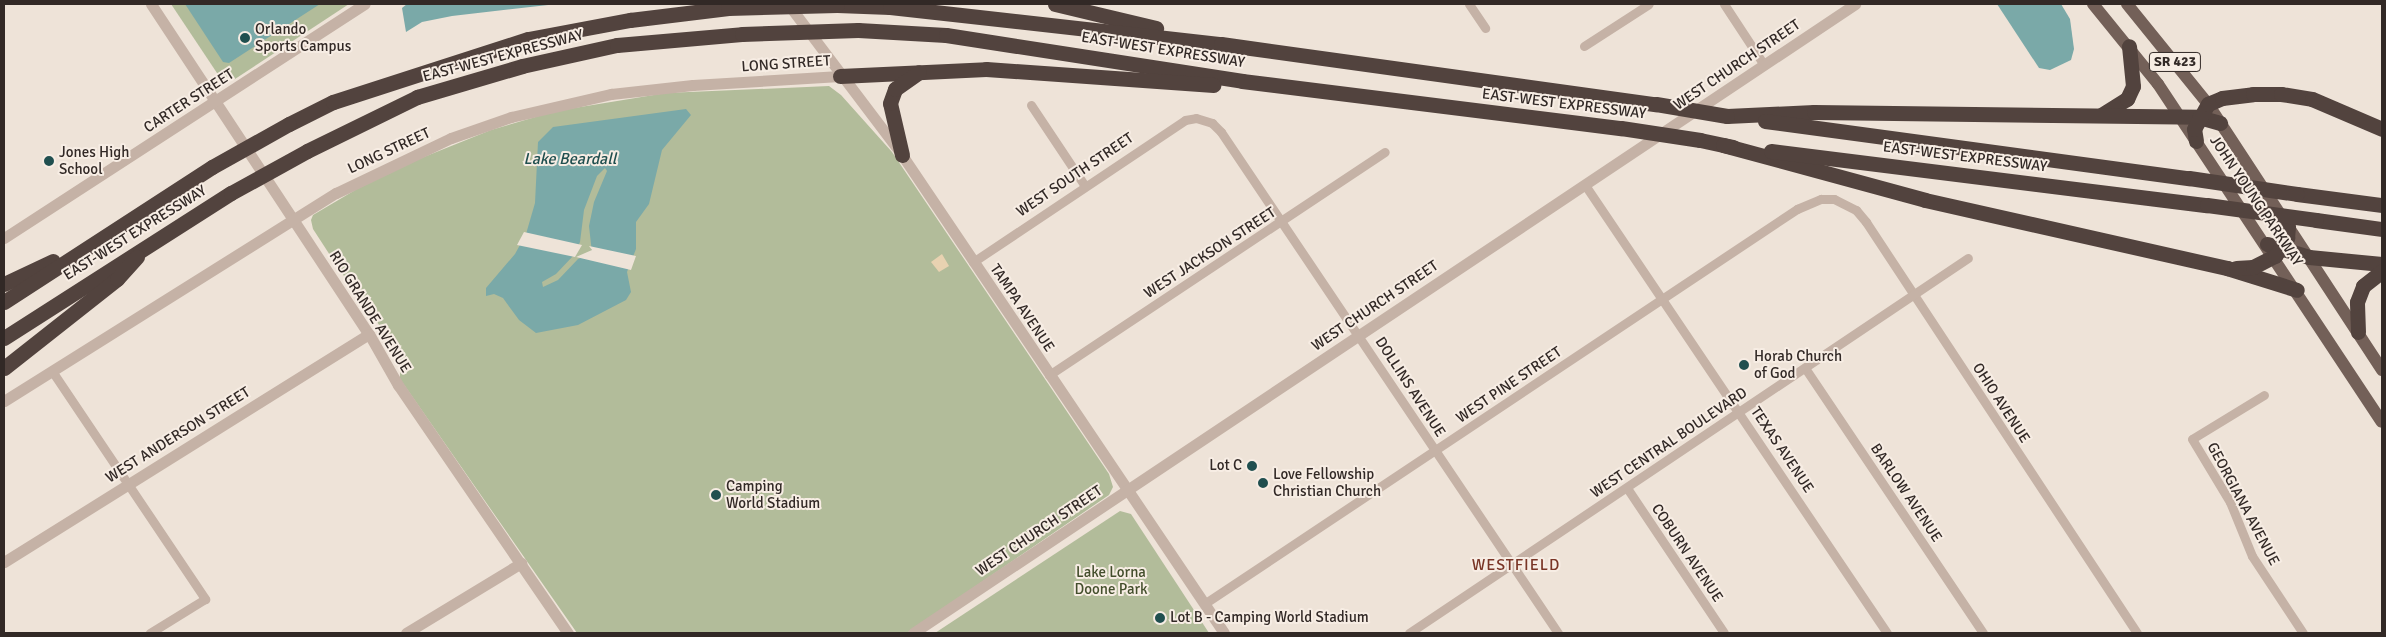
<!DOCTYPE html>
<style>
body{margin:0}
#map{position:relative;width:2386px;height:637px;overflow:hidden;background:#eee3d8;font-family:Signika,sans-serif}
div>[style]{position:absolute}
.green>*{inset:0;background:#b2bc9a}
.sand>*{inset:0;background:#e8d2b1}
.water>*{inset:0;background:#7aa9a8}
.pier>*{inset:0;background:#eee3d8}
.minor>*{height:9px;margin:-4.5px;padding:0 4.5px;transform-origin:4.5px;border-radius:4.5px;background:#c5b2a6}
.tertiary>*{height:11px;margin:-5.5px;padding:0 5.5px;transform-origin:5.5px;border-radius:5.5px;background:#c5b2a6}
.primary>*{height:12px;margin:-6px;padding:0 6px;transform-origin:6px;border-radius:6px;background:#736058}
.motorway>*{height:15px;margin:-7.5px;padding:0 7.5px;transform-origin:7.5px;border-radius:7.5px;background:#52433e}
.motorway-bridge>*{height:15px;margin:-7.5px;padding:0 7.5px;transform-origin:7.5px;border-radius:7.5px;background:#52433e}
.dots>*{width:14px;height:14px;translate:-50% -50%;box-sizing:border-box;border:2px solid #f7ede4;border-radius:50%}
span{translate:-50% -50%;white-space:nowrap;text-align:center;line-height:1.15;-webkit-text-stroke:4px #f7ede4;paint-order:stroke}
.shield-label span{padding:1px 4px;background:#f7ede4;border:1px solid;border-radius:4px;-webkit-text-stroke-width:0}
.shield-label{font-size:14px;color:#322926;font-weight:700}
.poi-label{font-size:15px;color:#322926}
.left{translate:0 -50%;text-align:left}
.right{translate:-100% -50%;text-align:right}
.street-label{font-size:15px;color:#322926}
.park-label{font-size:15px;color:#434e2c}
.water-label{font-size:16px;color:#204f4f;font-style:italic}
.neighbourhood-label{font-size:16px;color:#793526;letter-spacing:1px}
.frame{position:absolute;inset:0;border:5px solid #322926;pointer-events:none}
</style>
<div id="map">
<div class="green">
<i style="clip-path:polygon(171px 4px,349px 4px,235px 79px,223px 82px)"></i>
<i style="clip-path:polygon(829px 86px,841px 95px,892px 152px,1109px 474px,1113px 487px,1109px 495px,907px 633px,577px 633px,400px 379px,400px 354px,339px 269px,313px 229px,311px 220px,313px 215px,357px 189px,409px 163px,491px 130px,556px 111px,666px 93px)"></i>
<i style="clip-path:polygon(1120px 511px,1131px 514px,1209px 633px,935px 633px)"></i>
</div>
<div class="sand">
<i style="clip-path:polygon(942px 254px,949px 266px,939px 272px,931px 262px)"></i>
</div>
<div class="water">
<i style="clip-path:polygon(185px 4px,320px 4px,229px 63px,223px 62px)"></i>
<i style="clip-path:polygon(407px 4px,557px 4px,452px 16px,422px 22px,406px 32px,402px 8px)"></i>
<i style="clip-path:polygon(1997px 4px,2061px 4px,2070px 19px,2074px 49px,2071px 60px,2050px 70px,2039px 68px)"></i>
<i style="clip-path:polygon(evenodd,686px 109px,691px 115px,662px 150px,649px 204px,636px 222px,636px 249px,627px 272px,631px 292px,626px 300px,578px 325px,536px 333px,519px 320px,503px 298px,494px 294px,486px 296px,486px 288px,515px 254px,526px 234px,535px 203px,538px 142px,553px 127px,686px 109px,605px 168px,607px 171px,594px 202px,589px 226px,592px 253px,578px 259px,558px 280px,543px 287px,542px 282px,556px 274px,573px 256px,580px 242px,584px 210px,597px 176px,605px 168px)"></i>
</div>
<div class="pier">
<i style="clip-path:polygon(524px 232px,582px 245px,575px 257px,517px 245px)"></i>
<i style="clip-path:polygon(589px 246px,636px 256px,631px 270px,576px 257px,592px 250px)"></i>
</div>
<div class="minor">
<i style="left:1469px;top:4px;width:29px;rotate:56deg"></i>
<i style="left:1724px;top:4px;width:73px;rotate:56.7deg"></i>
<i style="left:1584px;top:46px;width:77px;rotate:-32.9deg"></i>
<i style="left:1031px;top:105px;width:97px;rotate:56.3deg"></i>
<i style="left:1585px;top:185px;width:540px;rotate:56.02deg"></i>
<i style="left:973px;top:262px;width:255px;rotate:-33.8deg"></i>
<i style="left:1185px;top:120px;width:11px;rotate:-10deg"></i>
<i style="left:1196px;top:118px;width:17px;rotate:17deg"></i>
<i style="left:1212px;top:123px;width:13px;rotate:45deg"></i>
<i style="left:1221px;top:132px;width:604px;rotate:56.07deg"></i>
<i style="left:1805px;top:368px;width:319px;rotate:56.1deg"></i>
<i style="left:52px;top:371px;width:275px;rotate:56.1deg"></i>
<i style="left:205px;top:599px;width:65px;rotate:148.3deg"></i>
<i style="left:1049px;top:375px;width:403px;rotate:-33.6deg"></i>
<i style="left:2264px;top:395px;width:84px;rotate:148.6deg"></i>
<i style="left:2192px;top:439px;width:74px;rotate:58.9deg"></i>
<i style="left:2230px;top:502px;width:58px;rotate:67.8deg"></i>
<i style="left:2252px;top:556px;width:92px;rotate:56.5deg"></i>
<i style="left:1627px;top:488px;width:174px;rotate:56.2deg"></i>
<i style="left:1204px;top:604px;width:713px;rotate:-33.67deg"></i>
<i style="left:1797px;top:209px;width:26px;rotate:-23deg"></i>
<i style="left:1821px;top:199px;width:13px"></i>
<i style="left:1834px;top:199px;width:25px;rotate:27deg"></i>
<i style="left:1856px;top:210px;width:16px;rotate:50deg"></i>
<i style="left:1866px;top:222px;width:492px;rotate:56.6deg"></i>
<i style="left:1409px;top:633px;width:673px;rotate:-33.86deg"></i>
</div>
<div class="tertiary">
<i style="left:151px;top:4px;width:396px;rotate:56.6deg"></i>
<i style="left:369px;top:334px;width:59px;rotate:60.4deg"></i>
<i style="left:398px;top:385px;width:301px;rotate:55.6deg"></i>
<i style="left:788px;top:4px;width:189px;rotate:52.9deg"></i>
<i style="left:902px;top:155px;width:576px;rotate:56.03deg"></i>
<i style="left:4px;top:238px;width:430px;rotate:-33deg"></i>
<i style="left:4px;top:401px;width:392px;rotate:-32.1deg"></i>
<i style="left:336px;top:193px;width:127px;rotate:-25.6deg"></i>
<i style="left:451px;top:138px;width:64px;rotate:-19.3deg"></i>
<i style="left:511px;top:117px;width:103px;rotate:-13deg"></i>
<i style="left:611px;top:94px;width:82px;rotate:-6.3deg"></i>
<i style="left:693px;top:85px;width:147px;rotate:-3.5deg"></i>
<i style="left:4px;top:562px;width:430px;rotate:-32deg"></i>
<i style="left:406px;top:633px;width:135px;rotate:-31.3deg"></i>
<i style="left:913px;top:633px;width:1133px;rotate:-33.73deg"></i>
</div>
<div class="primary">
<i style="left:2093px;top:4px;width:103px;rotate:50.9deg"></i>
<i style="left:2158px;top:84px;width:405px;rotate:56.5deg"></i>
<i style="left:2127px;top:4px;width:129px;rotate:51deg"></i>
<i style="left:2208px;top:104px;width:318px;rotate:56.8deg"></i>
</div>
<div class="motorway">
<i style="left:1055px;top:4px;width:104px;rotate:13.4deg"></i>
<i style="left:837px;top:5px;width:53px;rotate:2.2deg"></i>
<i style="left:890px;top:7px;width:333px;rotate:6.4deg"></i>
<i style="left:1221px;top:44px;width:439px;rotate:7.9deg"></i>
<i style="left:858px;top:30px;width:88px;rotate:3.3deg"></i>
<i style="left:946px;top:35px;width:300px;rotate:8.8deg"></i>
<i style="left:1242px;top:81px;width:382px;rotate:7.1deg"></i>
<i style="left:840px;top:76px;width:146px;rotate:-2.7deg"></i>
<i style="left:986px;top:69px;width:228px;rotate:4deg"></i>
<i style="left:2101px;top:115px;width:31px;rotate:-32deg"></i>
<i style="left:2127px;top:99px;width:14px;rotate:-65deg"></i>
<i style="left:2133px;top:86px;width:40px;rotate:-95.7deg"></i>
<i style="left:1727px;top:116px;width:87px;rotate:-2.6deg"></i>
<i style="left:1814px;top:112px;width:385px;rotate:0.7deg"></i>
<i style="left:2199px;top:117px;width:22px;rotate:16deg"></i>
<i style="left:1765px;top:121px;width:428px;rotate:7.7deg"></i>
<i style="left:289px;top:124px;width:49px;rotate:-26.6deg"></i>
<i style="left:333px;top:102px;width:205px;rotate:-17.9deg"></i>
<i style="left:528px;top:39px;width:104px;rotate:-10.6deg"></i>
<i style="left:630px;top:20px;width:99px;rotate:-7deg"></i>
<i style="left:1700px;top:140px;width:34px;rotate:12deg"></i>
<i style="left:2196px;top:141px;width:12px;rotate:-99deg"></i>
<i style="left:2194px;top:129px;width:29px;rotate:-61deg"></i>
<i style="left:2208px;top:104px;width:15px;rotate:-23deg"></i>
<i style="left:2222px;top:98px;width:31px;rotate:-7deg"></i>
<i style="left:2253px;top:94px;width:28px"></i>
<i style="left:2281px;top:94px;width:31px;rotate:9deg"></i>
<i style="left:2312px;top:99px;width:76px;rotate:23.2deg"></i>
<i style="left:1723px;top:145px;width:209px;rotate:15.2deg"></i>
<i style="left:1925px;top:200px;width:310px;rotate:12.7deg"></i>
<i style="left:2227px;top:268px;width:73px;rotate:17.4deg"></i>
<i style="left:307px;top:151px;width:123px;rotate:-26.1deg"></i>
<i style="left:417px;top:97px;width:109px;rotate:-16.4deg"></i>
<i style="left:522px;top:66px;width:97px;rotate:-12.5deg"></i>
<i style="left:617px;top:45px;width:125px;rotate:-5deg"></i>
<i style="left:1771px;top:151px;width:439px;rotate:7.1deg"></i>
<i style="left:902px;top:155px;width:53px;rotate:-103deg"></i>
<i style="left:890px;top:103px;width:15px;rotate:-70deg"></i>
<i style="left:895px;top:89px;width:29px;rotate:-35deg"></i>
<i style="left:2297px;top:194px;width:86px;rotate:7.4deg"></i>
<i style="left:2316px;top:220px;width:67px;rotate:7.8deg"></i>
<i style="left:2267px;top:244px;width:44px;rotate:17.2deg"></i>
<i style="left:2309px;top:257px;width:73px;rotate:5.5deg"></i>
<i style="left:2236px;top:268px;width:17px;rotate:-3deg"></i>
<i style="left:2253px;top:267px;width:25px;rotate:-27deg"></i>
<i style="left:2275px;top:256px;width:22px;rotate:-56deg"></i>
<i style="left:2287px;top:238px;width:12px;rotate:-85deg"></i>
<i style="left:4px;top:284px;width:54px;rotate:-25.1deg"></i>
<i style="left:4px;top:302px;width:248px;rotate:-33deg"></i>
<i style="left:2358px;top:332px;width:30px;rotate:-92deg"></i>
<i style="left:2357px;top:302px;width:17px;rotate:-69deg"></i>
<i style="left:2363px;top:286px;width:24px;rotate:-38deg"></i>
<i style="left:4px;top:338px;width:269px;rotate:-32.6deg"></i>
<i style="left:4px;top:368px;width:144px;rotate:-38.2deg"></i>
<i style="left:117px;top:279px;width:30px;rotate:-48deg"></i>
</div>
<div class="motorway-bridge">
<i style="left:728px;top:8px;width:109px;rotate:-1.6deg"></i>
<i style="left:742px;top:34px;width:116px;rotate:-2deg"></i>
<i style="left:1656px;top:104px;width:72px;rotate:9.6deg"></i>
<i style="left:1621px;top:128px;width:80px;rotate:8.6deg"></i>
<i style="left:212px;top:167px;width:88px;rotate:-29.2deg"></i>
<i style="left:2189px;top:178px;width:109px;rotate:8.4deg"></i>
<i style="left:231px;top:193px;width:87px;rotate:-28.9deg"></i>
<i style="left:2207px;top:205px;width:110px;rotate:7.8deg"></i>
</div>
<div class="dots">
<i style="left:245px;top:38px;background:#204f4f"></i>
<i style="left:49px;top:161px;background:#204f4f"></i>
<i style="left:1744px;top:365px;background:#204f4f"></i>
<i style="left:1252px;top:466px;background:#204f4f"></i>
<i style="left:1263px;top:483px;background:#204f4f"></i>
<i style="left:716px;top:495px;background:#204f4f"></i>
<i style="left:1160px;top:618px;background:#204f4f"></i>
</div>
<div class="shield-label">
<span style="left:2175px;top:62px">SR 423</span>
</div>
<div class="poi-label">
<span class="left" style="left:255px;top:38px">Orlando<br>Sports Campus</span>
<span class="left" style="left:59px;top:161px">Jones High<br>School</span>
<span class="left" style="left:1754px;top:365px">Horab Church<br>of God</span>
<span class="right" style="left:1242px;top:466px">Lot C</span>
<span class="left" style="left:1273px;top:483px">Love Fellowship<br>Christian Church</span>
<span class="left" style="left:726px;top:495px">Camping<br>World Stadium</span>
<span class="left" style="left:1170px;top:618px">Lot B - Camping World Stadium</span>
</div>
<div class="street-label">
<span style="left:1163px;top:50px;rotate:9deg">EAST-WEST EXPRESSWAY</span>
<span style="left:503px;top:56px;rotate:-15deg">EAST-WEST EXPRESSWAY</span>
<span style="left:786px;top:64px;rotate:-4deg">LONG STREET</span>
<span style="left:1737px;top:65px;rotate:-34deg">WEST CHURCH STREET</span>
<span style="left:189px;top:101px;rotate:-33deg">CARTER STREET</span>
<span style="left:1564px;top:104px;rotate:7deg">EAST-WEST EXPRESSWAY</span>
<span style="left:389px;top:151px;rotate:-25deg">LONG STREET</span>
<span style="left:1965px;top:157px;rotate:7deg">EAST-WEST EXPRESSWAY</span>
<span style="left:1075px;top:175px;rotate:-34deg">WEST SOUTH STREET</span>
<span style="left:2256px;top:201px;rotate:56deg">JOHN YOUNG PARKWAY</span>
<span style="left:135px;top:233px;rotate:-32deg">EAST-WEST EXPRESSWAY</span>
<span style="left:1210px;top:253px;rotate:-33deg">WEST JACKSON STREET</span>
<span style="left:1375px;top:306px;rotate:-34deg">WEST CHURCH STREET</span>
<span style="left:1022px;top:308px;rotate:56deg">TAMPA AVENUE</span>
<span style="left:370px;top:312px;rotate:58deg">RIO GRANDE AVENUE</span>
<span style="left:1509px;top:385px;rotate:-34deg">WEST PINE STREET</span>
<span style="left:1410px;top:387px;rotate:57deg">DOLLINS AVENUE</span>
<span style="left:2001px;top:403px;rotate:57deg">OHIO AVENUE</span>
<span style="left:178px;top:435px;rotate:-32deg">WEST ANDERSON STREET</span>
<span style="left:1669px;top:443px;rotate:-34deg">WEST CENTRAL BOULEVARD</span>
<span style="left:1782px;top:450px;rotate:56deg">TEXAS AVENUE</span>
<span style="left:1906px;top:493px;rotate:56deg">BARLOW AVENUE</span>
<span style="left:2243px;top:504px;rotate:62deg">GEORGIANA AVENUE</span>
<span style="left:1039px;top:531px;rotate:-34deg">WEST CHURCH STREET</span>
<span style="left:1687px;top:553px;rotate:56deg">COBURN AVENUE</span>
</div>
<div class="park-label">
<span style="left:1111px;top:581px">Lake Lorna<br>Doone Park</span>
</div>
<div class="water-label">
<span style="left:570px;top:159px">Lake Beardall</span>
</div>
<div class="neighbourhood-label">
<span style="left:1516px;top:565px">WESTFIELD</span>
</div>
<div class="frame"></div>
</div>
